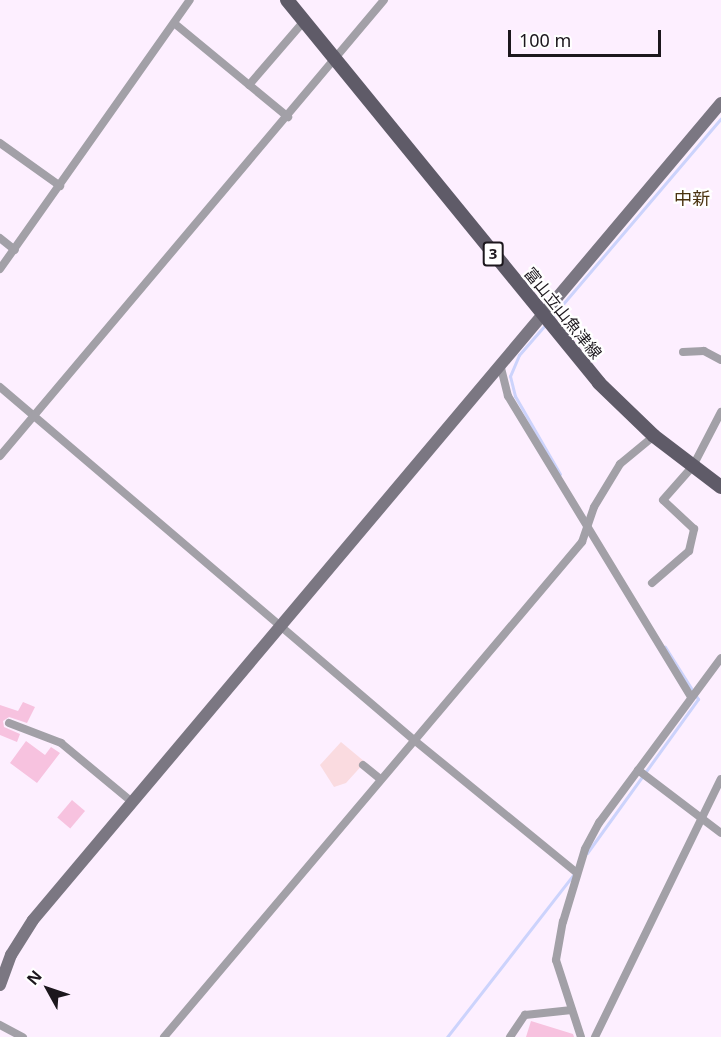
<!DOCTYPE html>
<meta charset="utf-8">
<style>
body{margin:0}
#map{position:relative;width:721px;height:1037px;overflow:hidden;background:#fdefff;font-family:"Noto Sans","Noto Sans JP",sans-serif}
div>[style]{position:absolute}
.green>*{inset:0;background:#fadbe0}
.stream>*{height:3px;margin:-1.5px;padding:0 1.5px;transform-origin:1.5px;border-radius:1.5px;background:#ccd3fc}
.building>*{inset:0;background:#f7c2df;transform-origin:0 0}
.street>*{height:8px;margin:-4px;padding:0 4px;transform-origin:4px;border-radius:4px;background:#a2a0a7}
.secondary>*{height:12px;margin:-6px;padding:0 6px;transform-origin:6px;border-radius:6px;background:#7b7782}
.primary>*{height:14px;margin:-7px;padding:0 7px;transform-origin:7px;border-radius:7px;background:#5f5b68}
span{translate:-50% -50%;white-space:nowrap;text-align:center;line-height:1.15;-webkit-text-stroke:4.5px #fff;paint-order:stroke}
.shield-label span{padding:2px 4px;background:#fff;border:2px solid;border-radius:4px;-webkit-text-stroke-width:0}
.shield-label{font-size:15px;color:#1c171d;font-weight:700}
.street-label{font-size:16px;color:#1c171d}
.neighbourhood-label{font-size:18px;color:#4a330f}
.north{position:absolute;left:18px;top:959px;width:60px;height:60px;-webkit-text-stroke:4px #fff;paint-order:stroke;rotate:310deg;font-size:16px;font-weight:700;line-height:24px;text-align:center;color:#1c171d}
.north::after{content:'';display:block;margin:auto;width:21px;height:27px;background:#1c171d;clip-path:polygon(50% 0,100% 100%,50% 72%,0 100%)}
.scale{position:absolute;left:508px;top:30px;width:153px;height:27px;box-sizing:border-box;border:3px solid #1c171d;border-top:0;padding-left:8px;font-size:18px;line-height:21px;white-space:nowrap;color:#1c171d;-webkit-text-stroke:4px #fff;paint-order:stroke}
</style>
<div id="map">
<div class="green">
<i style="clip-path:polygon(341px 742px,365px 762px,346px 783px,334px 787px,320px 765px)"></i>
</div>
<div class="stream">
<i style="left:551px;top:318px;width:262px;rotate:-49.6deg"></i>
<i style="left:545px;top:325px;width:40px;rotate:131deg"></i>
<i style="left:519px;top:355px;width:23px;rotate:113deg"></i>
<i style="left:510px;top:376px;width:21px;rotate:76deg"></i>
<i style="left:515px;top:396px;width:90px;rotate:60deg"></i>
<i style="left:587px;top:853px;width:190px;rotate:-54.2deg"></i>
<i style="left:698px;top:699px;width:62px;rotate:-122.4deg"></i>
<i style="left:447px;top:1037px;width:207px;rotate:-52.1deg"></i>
</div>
<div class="building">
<i style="clip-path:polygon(23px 702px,35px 707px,27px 723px,9px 717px,3px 721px,4px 727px,20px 734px,17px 742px,0 735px,0 705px,18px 711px)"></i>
<i style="clip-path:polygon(26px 741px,45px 755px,51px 747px,60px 753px,37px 783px,10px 763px)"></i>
<i style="left:72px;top:800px;width:17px;height:23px;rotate:40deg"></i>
<i style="clip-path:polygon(531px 1021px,573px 1034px,574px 1037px,526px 1037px)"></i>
</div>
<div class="street">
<i style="left:174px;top:23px;width:148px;rotate:39.5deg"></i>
<i style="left:249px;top:85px;width:84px;rotate:-49.3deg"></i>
<i style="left:0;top:143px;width:74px;rotate:35.6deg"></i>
<i style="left:0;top:238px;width:19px;rotate:39deg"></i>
<i style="left:0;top:269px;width:329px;rotate:-54.8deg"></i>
<i style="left:683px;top:352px;width:21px;rotate:-3deg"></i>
<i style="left:704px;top:351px;width:19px;rotate:28deg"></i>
<i style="left:500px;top:364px;width:33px;rotate:76deg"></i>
<i style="left:508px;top:396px;width:352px;rotate:58.7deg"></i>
<i style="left:0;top:387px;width:544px;rotate:40.45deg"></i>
<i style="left:414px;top:740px;width:210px;rotate:39.2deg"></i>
<i style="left:0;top:456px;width:596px;rotate:-49.9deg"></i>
<i style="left:652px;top:583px;width:49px;rotate:-40.9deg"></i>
<i style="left:689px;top:551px;width:23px;rotate:-77deg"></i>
<i style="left:694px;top:529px;width:42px;rotate:-136.9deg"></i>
<i style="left:663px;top:500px;width:45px;rotate:-48.6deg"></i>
<i style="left:693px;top:466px;width:61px;rotate:-62.6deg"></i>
<i style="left:9px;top:723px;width:56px;rotate:21deg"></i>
<i style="left:61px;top:743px;width:92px;rotate:39.7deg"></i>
<i style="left:363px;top:765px;width:22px;rotate:39deg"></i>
<i style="left:638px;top:770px;width:104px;rotate:37.2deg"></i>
<i style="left:0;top:1025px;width:26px;rotate:28deg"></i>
<i style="left:164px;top:1037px;width:648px;rotate:-49.82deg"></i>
<i style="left:582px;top:542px;width:37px;rotate:-71deg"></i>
<i style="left:594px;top:507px;width:50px;rotate:-58.8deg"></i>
<i style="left:620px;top:464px;width:44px;rotate:-39.5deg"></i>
<i style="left:510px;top:1037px;width:27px;rotate:-56deg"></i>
<i style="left:525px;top:1015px;width:47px;rotate:-6.1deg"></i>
<i style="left:581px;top:1037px;width:81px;rotate:-108deg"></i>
<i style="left:556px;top:960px;width:39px;rotate:-80deg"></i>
<i style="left:563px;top:922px;width:76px;rotate:-73.2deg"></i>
<i style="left:585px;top:849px;width:30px;rotate:-62deg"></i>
<i style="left:599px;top:823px;width:205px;rotate:-53.5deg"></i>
<i style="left:595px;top:1037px;width:287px;rotate:-64deg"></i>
</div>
<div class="secondary">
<i style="left:0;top:985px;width:32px;rotate:-70deg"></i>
<i style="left:11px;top:955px;width:41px;rotate:-57.8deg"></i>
<i style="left:33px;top:920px;width:1068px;rotate:-49.9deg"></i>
</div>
<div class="primary">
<i style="left:287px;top:0;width:494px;rotate:50.8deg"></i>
<i style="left:599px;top:383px;width:76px;rotate:43.9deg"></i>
<i style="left:654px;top:436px;width:84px;rotate:37.3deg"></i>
</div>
<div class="shield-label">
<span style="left:493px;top:254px">3</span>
</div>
<div class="street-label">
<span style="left:563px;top:313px;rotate:51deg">富山立山魚津線</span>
</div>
<div class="neighbourhood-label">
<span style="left:692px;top:198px">中新</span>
</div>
<div class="north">N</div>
<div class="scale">100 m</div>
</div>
